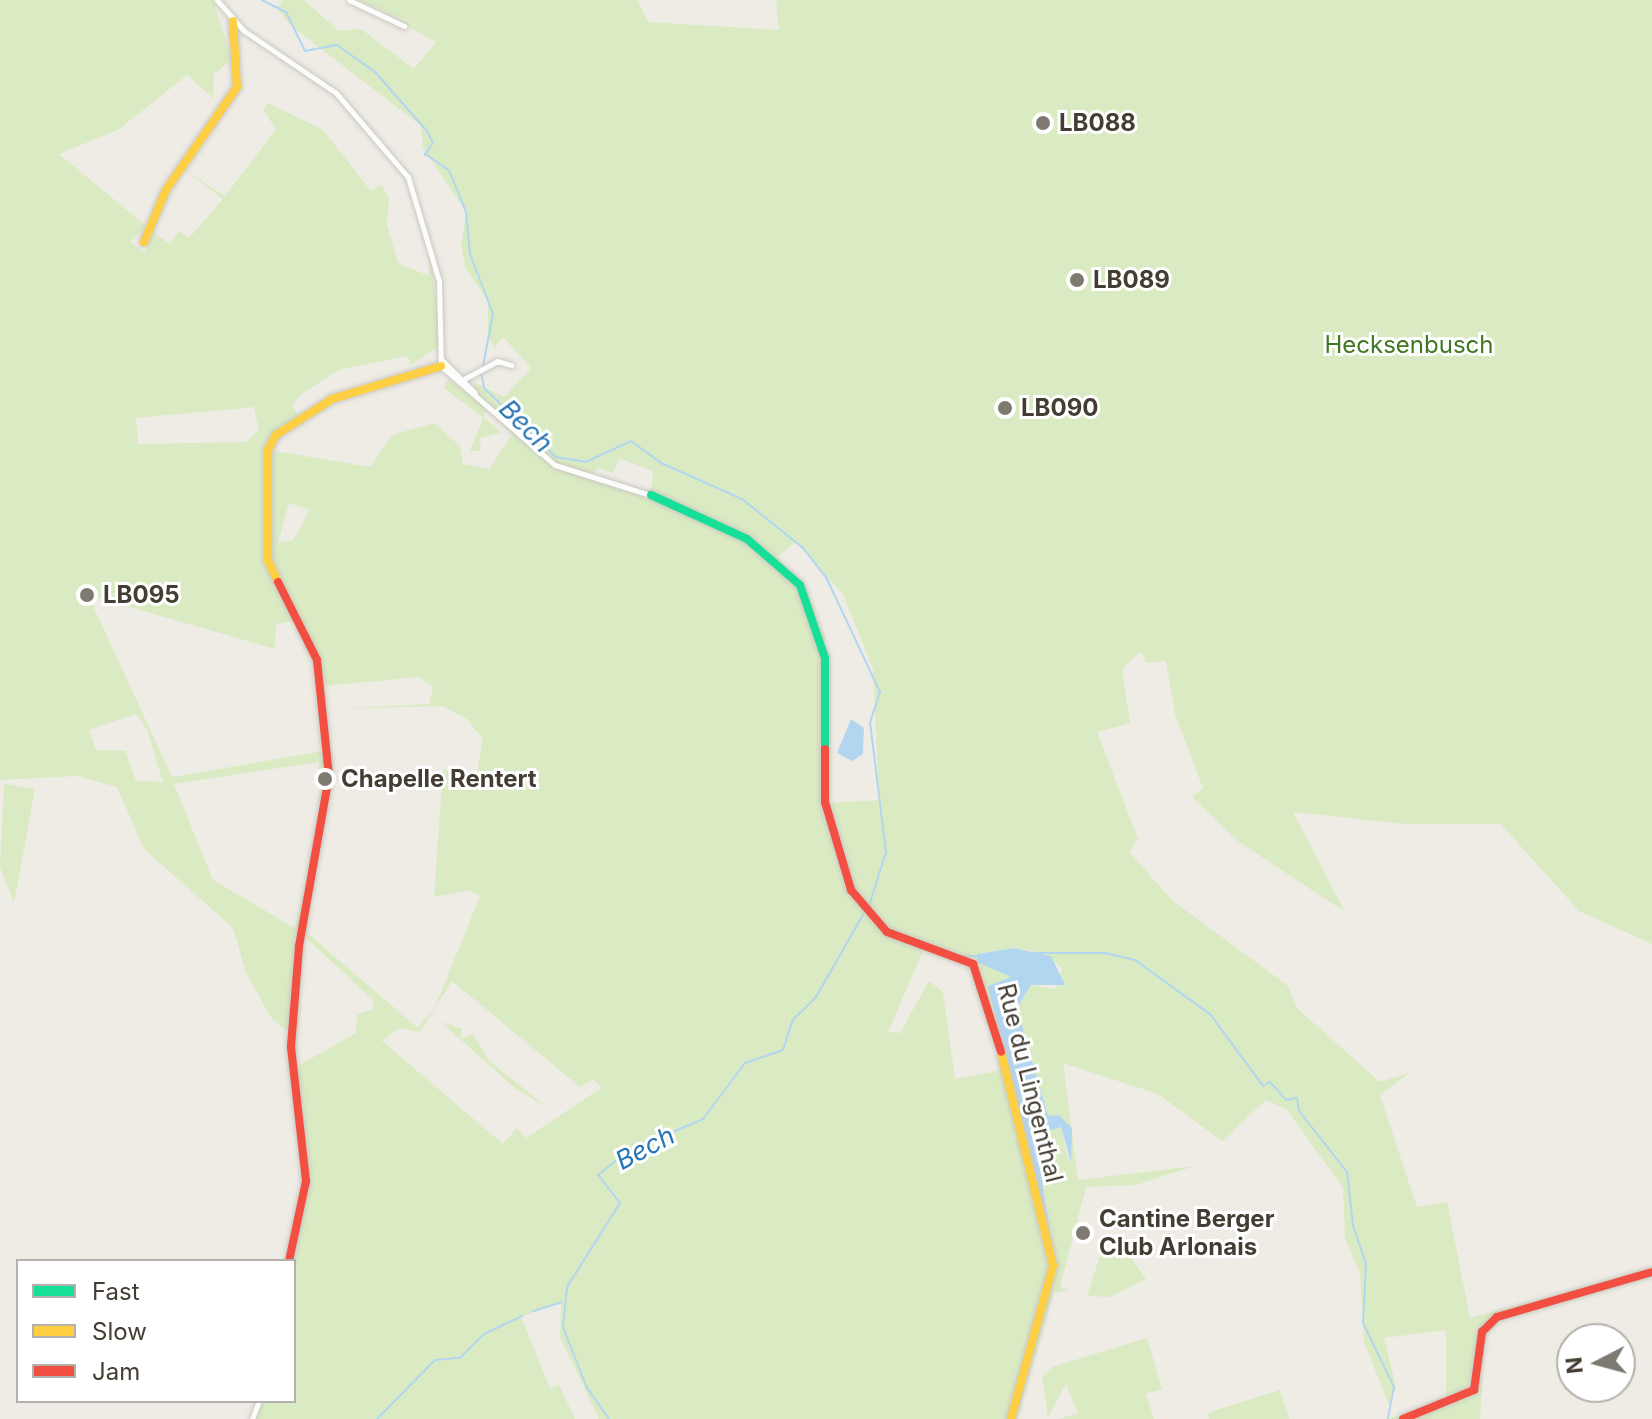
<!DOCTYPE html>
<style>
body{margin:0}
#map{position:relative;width:1652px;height:1419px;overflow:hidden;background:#eeece5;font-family:Inter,sans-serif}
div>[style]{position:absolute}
.green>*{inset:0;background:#daebc3}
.water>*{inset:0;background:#b2d6f0}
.stream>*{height:2px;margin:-1px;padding:0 1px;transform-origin:1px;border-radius:1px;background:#b2d6f0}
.roads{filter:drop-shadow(0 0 2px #cac8c1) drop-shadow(0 0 2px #cac8c1)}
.street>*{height:5px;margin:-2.5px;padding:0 2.5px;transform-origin:2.5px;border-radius:2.5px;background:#fcfcfb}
.fast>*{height:8px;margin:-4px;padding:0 4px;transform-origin:4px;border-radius:4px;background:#16e098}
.slow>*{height:8px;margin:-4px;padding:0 4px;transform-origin:4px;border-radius:4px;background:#ffcf43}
.jam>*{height:8px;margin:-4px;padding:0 4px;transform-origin:4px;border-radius:4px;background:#f24e42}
.dots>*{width:22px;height:22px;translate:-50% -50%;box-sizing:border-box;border:4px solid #fff;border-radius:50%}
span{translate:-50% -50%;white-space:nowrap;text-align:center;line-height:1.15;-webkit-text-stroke:6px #fff;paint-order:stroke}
.poi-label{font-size:24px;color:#433d32;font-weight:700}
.left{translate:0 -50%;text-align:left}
.park-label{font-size:24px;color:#417723}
.street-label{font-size:24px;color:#433d32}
.water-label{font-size:26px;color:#2675b4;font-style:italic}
.legend{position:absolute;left:16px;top:1259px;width:280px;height:144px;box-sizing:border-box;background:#fff;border:2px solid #b4b1ad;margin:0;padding:10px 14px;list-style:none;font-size:24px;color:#433d32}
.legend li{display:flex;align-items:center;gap:16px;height:40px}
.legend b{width:40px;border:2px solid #b4b1ad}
.north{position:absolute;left:1556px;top:1323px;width:80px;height:80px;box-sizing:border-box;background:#fff;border:2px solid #b4b1ad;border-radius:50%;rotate:264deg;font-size:22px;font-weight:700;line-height:32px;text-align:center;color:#433d32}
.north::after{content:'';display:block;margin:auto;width:28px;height:36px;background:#7f7a71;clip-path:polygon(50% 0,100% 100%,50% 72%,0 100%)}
</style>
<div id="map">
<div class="green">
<i style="clip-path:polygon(evenodd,0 0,213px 0,232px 60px,214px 74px,213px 98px,187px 75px,118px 130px,59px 154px,146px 226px,130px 242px,145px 253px,153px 232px,170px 244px,179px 231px,189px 238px,223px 199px,186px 171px,225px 196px,276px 129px,263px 110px,268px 103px,323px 130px,371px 191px,381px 185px,389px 198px,387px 224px,398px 263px,429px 276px,429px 245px,441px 345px,411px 365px,407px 356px,339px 370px,300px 395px,292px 406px,301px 420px,276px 435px,269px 450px,370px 467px,392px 435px,434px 423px,460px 446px,463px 464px,489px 469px,512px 434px,485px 407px,484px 418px,502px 432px,480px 438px,481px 451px,470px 451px,483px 418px,444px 388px,447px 380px,471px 393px,475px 383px,504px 397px,531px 368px,503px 337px,495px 347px,488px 338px,488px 301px,466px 269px,461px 247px,466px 212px,423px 148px,421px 126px,289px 24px,277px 8px,283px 0,304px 0,339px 31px,361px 29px,414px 69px,436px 42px,376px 9px,444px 37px,359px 0,638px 0,648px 22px,779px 30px,776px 0,1652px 0,1652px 944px,1579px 911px,1501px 824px,1404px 824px,1293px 812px,1345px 912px,1239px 842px,1192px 797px,1203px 788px,1175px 714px,1166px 661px,1146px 663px,1141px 651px,1122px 669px,1130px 723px,1097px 732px,1138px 839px,1129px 852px,1173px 901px,1287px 985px,1298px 1009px,1380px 1082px,1409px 1073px,1380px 1095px,1417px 1207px,1447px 1202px,1470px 1318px,1652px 1269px,1652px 1277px,1499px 1319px,1485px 1333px,1480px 1419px,1386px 1419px,1446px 1402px,1446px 1330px,1384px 1338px,1396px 1387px,1389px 1405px,1364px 1342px,1360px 1273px,1345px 1239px,1343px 1188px,1287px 1110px,1266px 1100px,1222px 1141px,1158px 1094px,1063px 1063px,1078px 1180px,1195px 1166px,1136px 1185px,1086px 1187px,1060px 1287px,1068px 1290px,1054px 1293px,1017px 1419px,599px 1419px,560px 1337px,561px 1302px,521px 1317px,550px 1388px,559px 1385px,575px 1419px,255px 1419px,262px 1401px,294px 1401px,294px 1261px,286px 1261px,303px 1182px,289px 1033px,272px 1019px,246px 973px,233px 928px,144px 849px,117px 787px,77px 776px,0 780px,0 0,254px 407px,259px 430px,246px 442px,138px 444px,136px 418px,254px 407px,0 0,619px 458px,653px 471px,651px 495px,592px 476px,598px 468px,613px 473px,619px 458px,0 0,289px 503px,310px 510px,293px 540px,278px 543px,289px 503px,0 0,796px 542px,843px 594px,873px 669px,879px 800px,830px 803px,825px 637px,808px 592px,777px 557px,796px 542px,0 0,88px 595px,275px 649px,276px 624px,293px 621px,319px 679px,324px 751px,172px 777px,88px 595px,0 0,419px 677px,433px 687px,429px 704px,332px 709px,442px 706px,466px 718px,483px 739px,475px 781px,443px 769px,434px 897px,470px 890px,480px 896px,435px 1007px,418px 1028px,305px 931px,334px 762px,322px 686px,419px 677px,0 0,136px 714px,147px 730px,163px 782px,136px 781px,125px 751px,96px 750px,89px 730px,136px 714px,0 0,319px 762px,320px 823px,295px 928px,213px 880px,174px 784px,319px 762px,0 0,304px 936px,374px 1001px,372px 1010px,357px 1014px,356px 1033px,296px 1067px,304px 936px,0 0,1014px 948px,1044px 953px,1062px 968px,1056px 989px,1031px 985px,1017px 1008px,1048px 1117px,1072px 1128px,1068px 1160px,1061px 1127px,1035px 1135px,1053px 1246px,1007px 983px,1012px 977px,977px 954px,1014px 948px,0 0,923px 951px,977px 969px,1002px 1070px,955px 1079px,943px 992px,929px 981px,900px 1033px,888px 1032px,923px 951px,0 0,452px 981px,580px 1087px,593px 1079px,601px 1088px,526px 1138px,517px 1128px,503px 1144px,382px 1041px,400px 1028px,420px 1032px,452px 981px)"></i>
<i style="clip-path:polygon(4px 784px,35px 789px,14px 903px,0 867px)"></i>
<i style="clip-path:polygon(441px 1022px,462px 1029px,461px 1038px,473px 1034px,489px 1061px,546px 1106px,517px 1090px)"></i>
<i style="clip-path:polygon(1123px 1247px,1146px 1279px,1110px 1297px,1087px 1296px,1100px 1256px)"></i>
<i style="clip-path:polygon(1147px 1338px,1162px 1389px,1146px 1394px,1154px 1419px,1059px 1419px,1078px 1413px,1066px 1384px,1048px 1417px,1042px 1377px,1052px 1367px)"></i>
<i style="clip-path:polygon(1280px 1390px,1289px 1419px,1209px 1419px,1207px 1413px)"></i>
</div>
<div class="water">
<i style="clip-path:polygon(851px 719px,864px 728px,863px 754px,852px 761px,837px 753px)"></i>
<i style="clip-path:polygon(1014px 948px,1051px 956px,1065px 985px,1031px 985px,1017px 1008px,1048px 1116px,1059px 1115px,1072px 1128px,1071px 1162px,1061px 1127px,1035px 1135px,1052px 1246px,988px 986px,1011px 977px,977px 962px,977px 954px)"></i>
</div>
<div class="stream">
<i style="left:262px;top:0;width:27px;rotate:27deg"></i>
<i style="left:286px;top:12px;width:43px;rotate:64deg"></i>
<i style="left:305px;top:51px;width:33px;rotate:-11deg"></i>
<i style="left:337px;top:45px;width:47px;rotate:35.4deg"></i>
<i style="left:375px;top:72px;width:79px;rotate:48.6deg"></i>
<i style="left:427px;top:131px;width:13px;rotate:63deg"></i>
<i style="left:433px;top:143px;width:14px;rotate:126deg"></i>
<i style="left:425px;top:154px;width:29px;rotate:34deg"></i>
<i style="left:449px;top:170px;width:45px;rotate:68deg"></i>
<i style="left:466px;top:212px;width:42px;rotate:84.6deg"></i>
<i style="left:470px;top:254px;width:64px;rotate:69deg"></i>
<i style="left:493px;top:314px;width:53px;rotate:100.9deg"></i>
<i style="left:481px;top:372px;width:16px;rotate:79deg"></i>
<i style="left:484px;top:388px;width:100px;rotate:43.8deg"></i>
<i style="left:556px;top:457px;width:30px;rotate:9deg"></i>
<i style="left:586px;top:462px;width:50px;rotate:-25deg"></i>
<i style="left:631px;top:441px;width:37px;rotate:36deg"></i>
<i style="left:661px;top:463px;width:89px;rotate:24deg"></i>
<i style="left:742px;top:499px;width:78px;rotate:38.8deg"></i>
<i style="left:803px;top:548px;width:39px;rotate:52deg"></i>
<i style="left:827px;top:579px;width:125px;rotate:64.9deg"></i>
<i style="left:880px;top:692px;width:32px;rotate:108deg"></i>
<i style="left:870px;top:722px;width:131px;rotate:83deg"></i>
<i style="left:886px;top:852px;width:57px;rotate:107.5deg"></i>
<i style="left:997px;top:953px;width:108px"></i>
<i style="left:1105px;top:953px;width:31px;rotate:13deg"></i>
<i style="left:1135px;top:960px;width:92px;rotate:35.8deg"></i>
<i style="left:1210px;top:1014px;width:89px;rotate:53.6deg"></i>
<i style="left:1263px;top:1086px;width:8px;rotate:-30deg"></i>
<i style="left:1270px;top:1082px;width:24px;rotate:48deg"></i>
<i style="left:1286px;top:1100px;width:11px;rotate:-10deg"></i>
<i style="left:1297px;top:1098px;width:13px;rotate:81deg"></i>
<i style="left:1299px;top:1111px;width:78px;rotate:51.8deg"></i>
<i style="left:1347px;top:1172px;width:54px;rotate:83.7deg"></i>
<i style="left:1353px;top:1226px;width:39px;rotate:71deg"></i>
<i style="left:1366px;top:1263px;width:60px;rotate:92.9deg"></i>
<i style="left:1363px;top:1323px;width:71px;rotate:64.2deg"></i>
<i style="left:1394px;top:1387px;width:32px;rotate:101deg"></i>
<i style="left:962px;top:956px;width:17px"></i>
<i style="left:533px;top:1311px;width:30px;rotate:-17deg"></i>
<i style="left:377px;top:1419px;width:83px;rotate:-45.5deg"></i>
<i style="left:435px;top:1360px;width:25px;rotate:-5deg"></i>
<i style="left:460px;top:1358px;width:34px;rotate:-45deg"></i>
<i style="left:484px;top:1334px;width:42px;rotate:-25.3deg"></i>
<i style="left:609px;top:1419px;width:38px;rotate:-125deg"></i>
<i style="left:587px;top:1388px;width:66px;rotate:-111.5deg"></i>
<i style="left:563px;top:1327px;width:40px;rotate:-84.3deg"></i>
<i style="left:567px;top:1287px;width:99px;rotate:-57.8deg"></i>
<i style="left:620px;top:1203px;width:36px;rotate:-128deg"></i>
<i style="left:598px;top:1175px;width:38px;rotate:-39deg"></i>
<i style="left:628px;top:1151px;width:82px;rotate:-23.1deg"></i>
<i style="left:703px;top:1119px;width:70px;rotate:-53.1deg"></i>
<i style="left:745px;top:1063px;width:40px;rotate:-18.9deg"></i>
<i style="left:783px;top:1050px;width:32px;rotate:-72deg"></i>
<i style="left:793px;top:1020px;width:33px;rotate:-45deg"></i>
<i style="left:816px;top:997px;width:95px;rotate:-60.2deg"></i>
</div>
<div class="roads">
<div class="street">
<i style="left:217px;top:0;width:40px;rotate:49deg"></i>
<i style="left:243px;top:30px;width:112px;rotate:34.1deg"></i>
<i style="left:336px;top:93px;width:111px;rotate:49.4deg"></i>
<i style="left:408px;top:177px;width:109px;rotate:73.4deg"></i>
<i style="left:439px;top:281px;width:85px;rotate:88.7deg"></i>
<i style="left:441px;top:366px;width:151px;rotate:41deg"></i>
<i style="left:555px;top:465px;width:100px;rotate:17.5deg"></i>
<i style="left:349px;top:0;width:61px;rotate:25.3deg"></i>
<i style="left:442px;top:360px;width:28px;rotate:45deg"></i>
<i style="left:462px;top:380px;width:40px;rotate:-28deg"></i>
<i style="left:497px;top:361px;width:15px;rotate:16deg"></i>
<i style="left:462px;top:380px;width:18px;rotate:45deg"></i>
<i style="left:252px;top:1419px;width:19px;rotate:-69deg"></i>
</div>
<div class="fast">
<i style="left:651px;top:495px;width:106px;rotate:24.6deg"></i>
<i style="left:747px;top:539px;width:70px;rotate:41deg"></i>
<i style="left:800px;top:585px;width:77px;rotate:71.1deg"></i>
<i style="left:825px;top:658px;width:91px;rotate:90deg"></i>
</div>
<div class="slow">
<i style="left:144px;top:242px;width:56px;rotate:-67.1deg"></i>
<i style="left:166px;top:190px;width:125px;rotate:-55.4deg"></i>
<i style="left:237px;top:87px;width:66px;rotate:-93.5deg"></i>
<i style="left:278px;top:582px;width:23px;rotate:-115deg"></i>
<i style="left:268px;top:561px;width:111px;rotate:-90deg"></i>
<i style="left:268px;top:450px;width:17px;rotate:-62deg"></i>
<i style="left:276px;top:435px;width:67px;rotate:-32.7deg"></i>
<i style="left:332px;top:399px;width:114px;rotate:-16.8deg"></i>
<i style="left:1001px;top:1052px;width:220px;rotate:76.3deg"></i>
<i style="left:1053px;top:1266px;width:159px;rotate:105.4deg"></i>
</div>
<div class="jam">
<i style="left:278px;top:582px;width:87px;rotate:63.4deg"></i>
<i style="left:317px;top:660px;width:117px;rotate:84.1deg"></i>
<i style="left:329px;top:776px;width:174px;rotate:100deg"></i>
<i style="left:299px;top:947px;width:100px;rotate:94.6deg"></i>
<i style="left:291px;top:1047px;width:135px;rotate:83.6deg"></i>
<i style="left:306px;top:1181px;width:82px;rotate:102deg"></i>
<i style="left:825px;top:749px;width:53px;rotate:90deg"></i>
<i style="left:825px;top:802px;width:92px;rotate:73.5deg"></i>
<i style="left:851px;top:890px;width:55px;rotate:49.4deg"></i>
<i style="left:887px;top:932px;width:92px;rotate:20.4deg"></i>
<i style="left:973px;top:964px;width:92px;rotate:72.3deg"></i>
<i style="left:1403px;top:1419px;width:77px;rotate:-22.2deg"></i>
<i style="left:1474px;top:1390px;width:59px;rotate:-82.1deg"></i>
<i style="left:1482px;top:1332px;width:21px;rotate:-45deg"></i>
<i style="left:1497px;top:1317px;width:161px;rotate:-16.2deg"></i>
</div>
</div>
<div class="dots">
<i style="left:1043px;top:123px;background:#7f7a71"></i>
<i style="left:1077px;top:280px;background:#7f7a71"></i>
<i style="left:1005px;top:408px;background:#7f7a71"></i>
<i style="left:87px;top:595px;background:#7f7a71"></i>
<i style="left:325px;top:779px;background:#7f7a71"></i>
<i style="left:1083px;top:1233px;background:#7f7a71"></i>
</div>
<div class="poi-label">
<span class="left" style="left:1059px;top:123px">LB088</span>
<span class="left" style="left:1093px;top:280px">LB089</span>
<span class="left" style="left:1021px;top:408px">LB090</span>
<span class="left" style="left:103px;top:595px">LB095</span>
<span class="left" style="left:341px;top:779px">Chapelle Rentert</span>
<span class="left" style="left:1099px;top:1233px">Cantine Berger<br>Club Arlonais</span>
</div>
<div class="park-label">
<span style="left:1409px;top:345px">Hecksenbusch</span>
</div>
<div class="street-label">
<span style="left:1030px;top:1083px;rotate:76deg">Rue du Lingenthal</span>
</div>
<div class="water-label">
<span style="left:526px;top:426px;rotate:45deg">Bech</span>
<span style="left:645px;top:1148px;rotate:-28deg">Bech</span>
</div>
<ul class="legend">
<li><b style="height:10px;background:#16e098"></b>Fast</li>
<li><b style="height:10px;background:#ffcf43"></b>Slow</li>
<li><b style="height:10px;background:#f24e42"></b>Jam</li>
</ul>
<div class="north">N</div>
</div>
